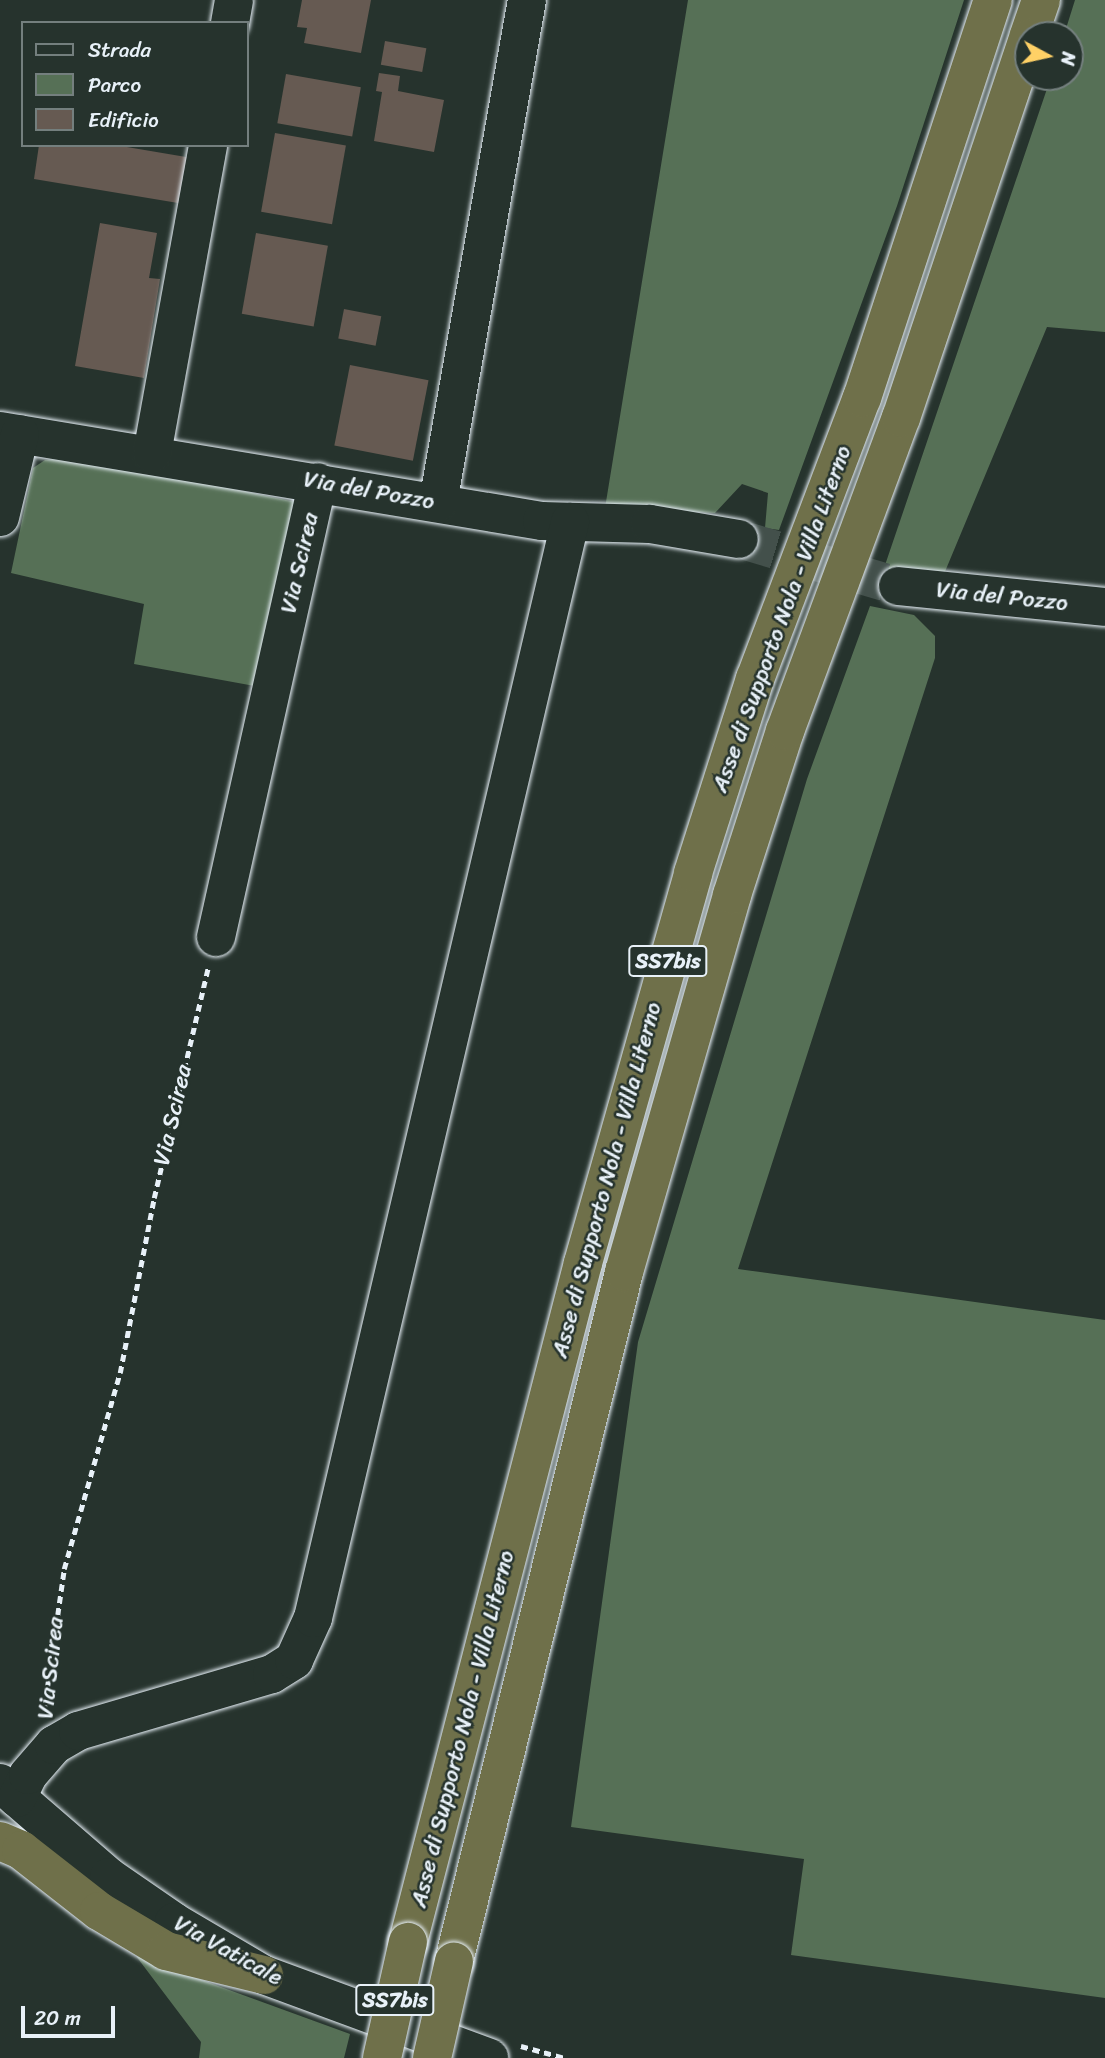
<!DOCTYPE html>
<style>
body{margin:0}
#map{position:relative;width:1105px;height:2058px;overflow:hidden;background:#26332d;font-family:Sriracha,sans-serif}
div>[style]{position:absolute}
.green>*{inset:0;background:#567056}
.building>*{inset:0;background:#665a52;transform-origin:0 0}
.minor-tunnel>*{height:38px;margin-top:-19px;transform-origin:0;background:repeating-linear-gradient(90deg,#43504b 0 38px,transparent 0 57px)}
.path>*{height:4.5px;margin-top:-2.25px;transform-origin:0;background:repeating-linear-gradient(90deg,#e8f1f8 0 7px,transparent 0 12px)}
.roads{filter:drop-shadow(0 0 2px #e8f1f8) drop-shadow(0 0 2px #e8f1f8)}
.minor>*{height:38px;margin:-19px;padding:0 19px;transform-origin:19px;border-radius:19px;background:#26332d}
.highway>*{height:38px;margin:-19px;padding:0 19px;transform-origin:19px;border-radius:19px;background:#6f704a}
.bridges{filter:drop-shadow(0 0 2px #e8f1f8) drop-shadow(0 0 2px #e8f1f8)}
.highway-bridge>*{height:38px;margin:-19px;padding:0 19px;transform-origin:19px;border-radius:19px;background:#6f704a}
span{translate:-50% -50%;white-space:nowrap;text-align:center;line-height:1.15;-webkit-text-stroke:5px #26332d;paint-order:stroke}
.shield-label span{padding:2px 5px;background:#26332d;border:2px solid;border-radius:5px;-webkit-text-stroke-width:0}
.shield-label{font-size:21px;color:#e8f1f8;font-weight:700}
.street-label{font-size:23px;color:#e8f1f8}
.legend{position:absolute;left:21px;top:21px;width:228px;height:126px;box-sizing:border-box;background:#26332d;border:2px solid #747f7e;margin:0;padding:9px 12px;list-style:none;font-size:21px;color:#e8f1f8}
.legend li{display:flex;align-items:center;gap:14px;height:35px}
.legend b{width:35px;border:2px solid #747f7e}
.north{position:absolute;left:1014px;top:21px;width:70px;height:70px;box-sizing:border-box;background:#26332d;border:2px solid #747f7e;border-radius:50%;rotate:98deg;font-size:19px;font-weight:700;line-height:28px;text-align:center;color:#e8f1f8}
.north::after{content:'';display:block;margin:auto;width:24px;height:32px;background:#ffd166;clip-path:polygon(50% 0,100% 100%,50% 72%,0 100%)}
.scale{position:absolute;left:21px;top:2006px;width:94px;height:32px;box-sizing:border-box;border:4px solid #e8f1f8;border-top:0;padding-left:9px;font-size:21px;line-height:24px;white-space:nowrap;color:#e8f1f8;-webkit-text-stroke:5px #26332d;paint-order:stroke}
</style>
<div id="map">
<div class="green">
<i style="clip-path:polygon(688px 0,964px 0,897px 206px,779px 530px,765px 528px,768px 493px,742px 484px,715px 513px,605px 508px)"></i>
<i style="clip-path:polygon(1075px 0,1105px 0,1105px 332px,1047px 327px,939px 586px,911px 580px,883px 571px,1051px 77px,1070px 77px,1070px 35px,1064px 35px)"></i>
<i style="clip-path:polygon(76px 457px,301px 503px,265px 688px,134px 664px,144px 604px,11px 573px,33px 468px,45px 460px)"></i>
<i style="clip-path:polygon(870px 606px,914px 615px,935px 636px,935px 658px,738px 1269px,1105px 1320px,1105px 1998px,791px 1955px,804px 1859px,571px 1827px,638px 1342px,807px 779px)"></i>
<i style="clip-path:polygon(136px 1956px,350px 2034px,344px 2058px,199px 2058px,201px 2042px)"></i>
</div>
<div class="building">
<i style="clip-path:polygon(302px 0,371px 0,361px 53px,304px 43px,307px 28px,297px 27px)"></i>
<i style="left:385px;top:41px;width:42px;height:24px;rotate:10deg"></i>
<i style="clip-path:polygon(379px 73px,400px 76px,398px 91px,444px 100px,434px 152px,374px 141px,382px 92px,376px 91px)"></i>
<i style="left:286px;top:74px;width:76px;height:50px;rotate:10deg"></i>
<i style="left:275px;top:133px;width:72px;height:80px;rotate:10deg"></i>
<i style="clip-path:polygon(39px 145px,115px 145px,192px 158px,184px 204px,34px 179px)"></i>
<i style="clip-path:polygon(100px 223px,157px 233px,149px 278px,160px 279px,144px 378px,75px 366px)"></i>
<i style="left:256px;top:233px;width:73px;height:82px;rotate:10deg"></i>
<i style="left:344px;top:309px;width:38px;height:30px;rotate:11deg"></i>
<i style="left:350px;top:365px;width:80px;height:82px;rotate:11deg"></i>
</div>
<div class="minor-tunnel">
<i style="left:739px;top:539px;width:166px;rotate:16.5deg"></i>
</div>
<div class="path">
<i style="left:44px;top:1710px;width:142px;rotate:-81.9deg"></i>
<i style="left:64px;top:1569px;width:204px;rotate:-74.1deg"></i>
<i style="left:120px;top:1373px;width:178px;rotate:-79deg"></i>
<i style="left:154px;top:1198px;width:236px;rotate:-76.8deg"></i>
<i style="left:521px;top:2046px;width:46px;rotate:15.3deg"></i>
</div>
<div class="roads">
<div class="minor">
<i style="left:230px;top:23px;width:23px;rotate:-80deg"></i>
<i style="left:0;top:431px;width:549px;rotate:9.43deg"></i>
<i style="left:542px;top:521px;width:108px;rotate:1.6deg"></i>
<i style="left:650px;top:524px;width:90px;rotate:9.6deg"></i>
<i style="left:152px;top:454px;width:314px;rotate:-79.7deg"></i>
<i style="left:438px;top:503px;width:511px;rotate:-79.97deg"></i>
<i style="left:0;top:517px;width:85px;rotate:-76.5deg"></i>
<i style="left:898px;top:586px;width:208px;rotate:5.8deg"></i>
<i style="left:216px;top:937px;width:466px;rotate:-77.4deg"></i>
<i style="left:0;top:1783px;width:144px;rotate:40.8deg"></i>
<i style="left:109px;top:1877px;width:79px;rotate:34.7deg"></i>
<i style="left:174px;top:1922px;width:104px;rotate:30.5deg"></i>
<i style="left:264px;top:1975px;width:240px;rotate:20.2deg"></i>
<i style="left:17px;top:1798px;width:25px;rotate:-64deg"></i>
<i style="left:28px;top:1775px;width:40px;rotate:-49deg"></i>
<i style="left:54px;top:1745px;width:28px;rotate:-30deg"></i>
<i style="left:78px;top:1731px;width:202px;rotate:-16.4deg"></i>
<i style="left:272px;top:1674px;width:26px;rotate:-32deg"></i>
<i style="left:294px;top:1660px;width:46px;rotate:-65.7deg"></i>
<i style="left:313px;top:1618px;width:1126px;rotate:-76.8deg"></i>
</div>
<div class="highway">
<i style="left:1029px;top:35px;width:37px;rotate:-71deg"></i>
<i style="left:0;top:1841px;width:23px;rotate:23deg"></i>
<i style="left:21px;top:1850px;width:99px;rotate:38deg"></i>
<i style="left:99px;top:1911px;width:78px;rotate:30.8deg"></i>
<i style="left:166px;top:1951px;width:101px;rotate:13.8deg"></i>
<i style="left:408px;top:1942px;width:701px;rotate:-75.55deg"></i>
<i style="left:583px;top:1263px;width:405px;rotate:-74.2deg"></i>
<i style="left:693px;top:873px;width:204px;rotate:-72.3deg"></i>
<i style="left:755px;top:679px;width:301px;rotate:-69.2deg"></i>
<i style="left:862px;top:398px;width:419px;rotate:-71.8deg"></i>
<i style="left:454px;top:1961px;width:710px;rotate:-76.14deg"></i>
<i style="left:624px;top:1272px;width:392px;rotate:-74deg"></i>
<i style="left:732px;top:895px;width:172px;rotate:-72.1deg"></i>
<i style="left:785px;top:731px;width:334px;rotate:-69.7deg"></i>
<i style="left:901px;top:418px;width:400px;rotate:-71.5deg"></i>
</div>
</div>
<div class="bridges">
<div class="highway-bridge">
<i style="left:382px;top:2058px;width:119px;rotate:-77.4deg"></i>
<i style="left:432px;top:2058px;width:99px;rotate:-77.2deg"></i>
</div>
</div>
<div class="shield-label">
<span style="left:668px;top:961px">SS7bis</span>
<span style="left:395px;top:2000px">SS7bis</span>
</div>
<div class="street-label">
<span style="left:369px;top:491px;rotate:10deg">Via del Pozzo</span>
<span style="left:300px;top:563px;rotate:-77deg">Via Scirea</span>
<span style="left:1002px;top:597px;rotate:6deg">Via del Pozzo</span>
<span style="left:782px;top:619px;rotate:-70deg">Asse di Supporto Nola - Villa Literno</span>
<span style="left:173px;top:1115px;rotate:-77deg">Via Scirea</span>
<span style="left:607px;top:1180px;rotate:-75deg">Asse di Supporto Nola - Villa Literno</span>
<span style="left:51px;top:1668px;rotate:-84deg">Via Scirea</span>
<span style="left:463px;top:1729px;rotate:-76deg">Asse di Supporto Nola - Villa Literno</span>
<span style="left:228px;top:1951px;rotate:29deg">Via Vaticale</span>
</div>
<ul class="legend">
<li><b style="height:9px;background:#26332d"></b>Strada</li>
<li><b style="height:19px;background:#567056"></b>Parco</li>
<li><b style="height:19px;background:#665a52"></b>Edificio</li>
</ul>
<div class="north">N</div>
<div class="scale">20 m</div>
</div>
